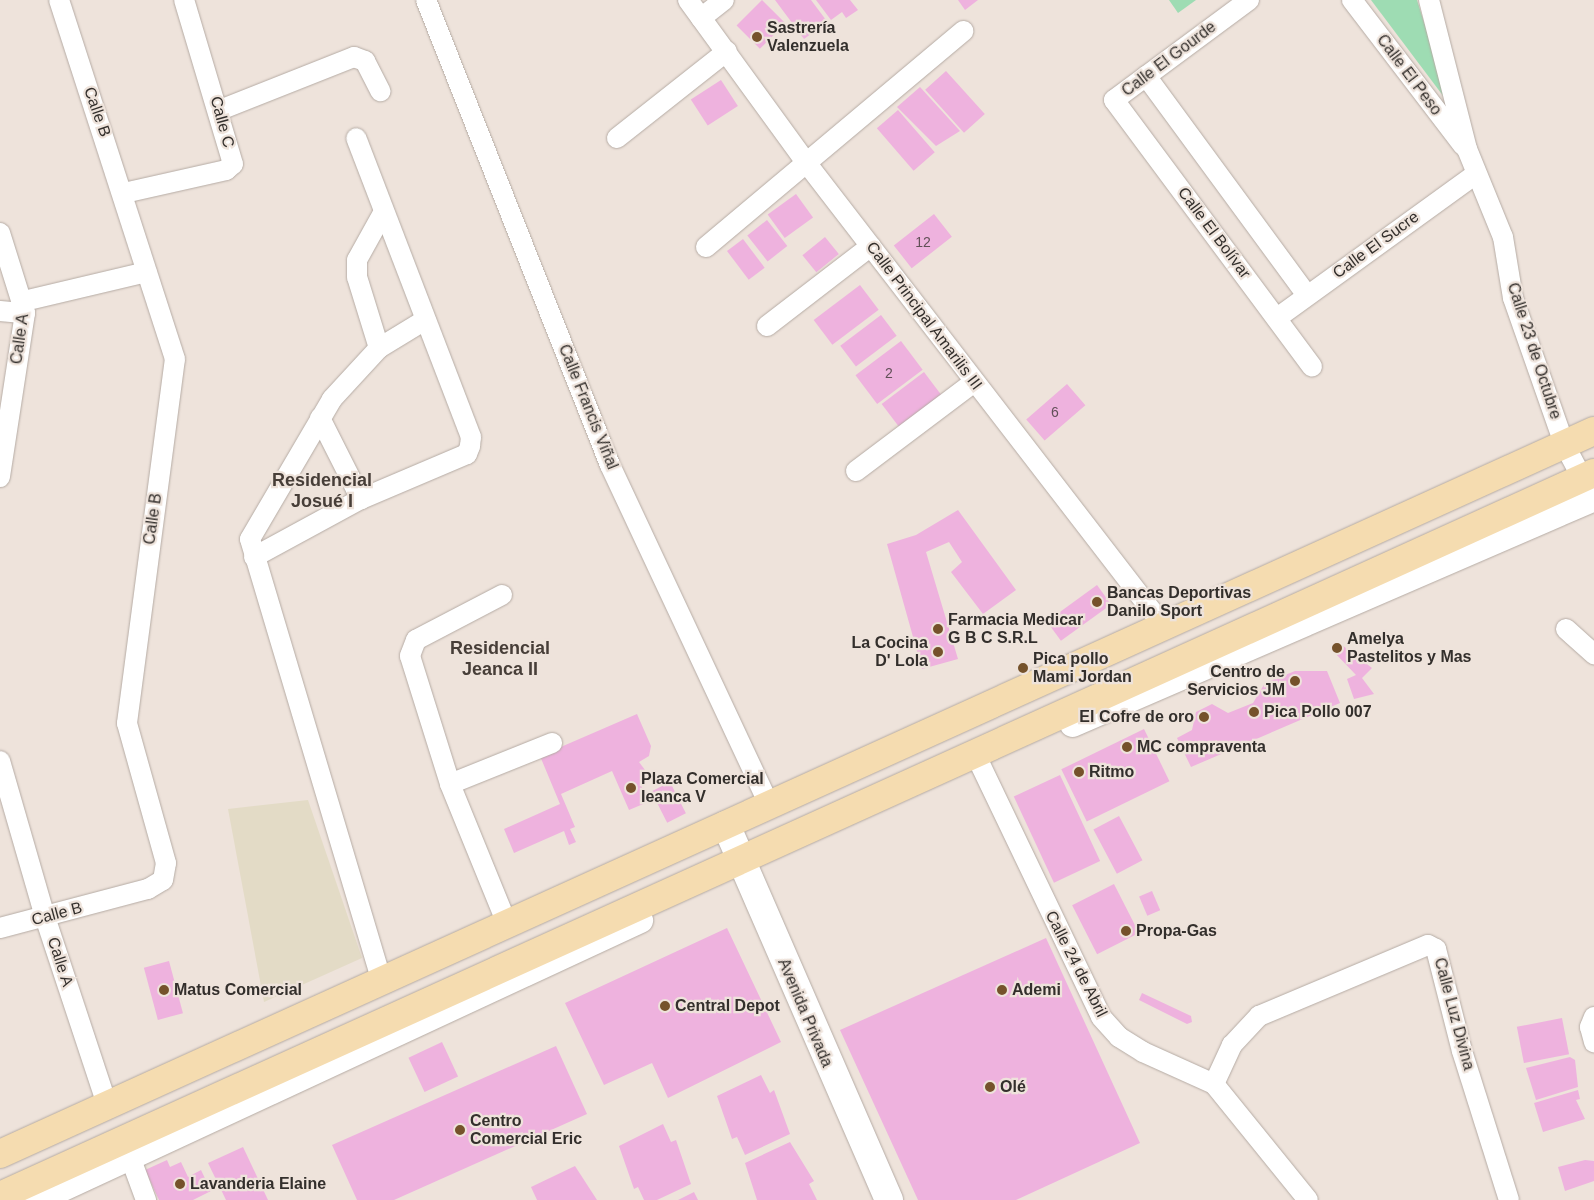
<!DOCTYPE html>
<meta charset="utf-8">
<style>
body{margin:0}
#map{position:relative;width:1594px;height:1200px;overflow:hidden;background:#eee3db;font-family:Arial,sans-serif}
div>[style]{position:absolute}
.industrial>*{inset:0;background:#e3dbc6}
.green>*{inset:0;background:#9edcb3}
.building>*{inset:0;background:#eeb2de;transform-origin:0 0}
.roads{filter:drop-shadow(0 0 1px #b5aba4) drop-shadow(0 0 1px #b5aba4)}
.minor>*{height:20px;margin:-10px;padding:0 10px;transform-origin:10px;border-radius:10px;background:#fff}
.tertiary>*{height:25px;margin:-12.5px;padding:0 12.5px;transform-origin:12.5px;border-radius:12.5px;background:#fff}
.secondary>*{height:28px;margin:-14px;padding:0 14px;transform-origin:14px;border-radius:14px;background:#fff}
.primary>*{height:28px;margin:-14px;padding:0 14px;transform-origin:14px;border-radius:14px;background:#f5dcb0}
.dots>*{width:14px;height:14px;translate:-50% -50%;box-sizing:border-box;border:2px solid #eee3db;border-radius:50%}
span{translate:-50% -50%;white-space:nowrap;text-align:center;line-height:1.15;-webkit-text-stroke:4.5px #eee3db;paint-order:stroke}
.number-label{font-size:14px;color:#625058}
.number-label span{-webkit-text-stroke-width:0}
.poi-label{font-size:16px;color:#332f2c;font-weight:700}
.left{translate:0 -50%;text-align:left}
.right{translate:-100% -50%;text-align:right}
.street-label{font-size:16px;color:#332f2c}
.neighbourhood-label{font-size:18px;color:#473e38;font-weight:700}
</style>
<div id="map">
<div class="industrial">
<i style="clip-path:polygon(308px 800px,362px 958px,264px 1002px,228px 809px)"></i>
</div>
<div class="green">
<i style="clip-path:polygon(1169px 0,1196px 0,1178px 13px)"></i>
<i style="clip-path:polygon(1371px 0,1417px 0,1450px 105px)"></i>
</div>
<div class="building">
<i style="left:762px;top:0;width:33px;height:36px;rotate:45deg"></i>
<i style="clip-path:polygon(775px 0,811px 0,832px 28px,824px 34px,819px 28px,804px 39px)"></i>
<i style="clip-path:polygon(816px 0,850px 0,858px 10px,846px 18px,842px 12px,831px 20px)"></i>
<i style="clip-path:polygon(958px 0,978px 0,965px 10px)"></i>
<i style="left:946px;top:71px;width:58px;height:28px;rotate:48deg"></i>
<i style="left:721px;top:80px;width:31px;height:36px;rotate:57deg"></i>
<i style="clip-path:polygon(920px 87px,960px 131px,936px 146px,897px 107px)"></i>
<i style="left:898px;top:110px;width:56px;height:28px;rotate:49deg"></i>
<i style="left:796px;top:194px;width:29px;height:35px;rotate:54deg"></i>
<i style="left:934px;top:214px;width:29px;height:51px;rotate:52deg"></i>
<i style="left:767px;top:220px;width:33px;height:25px;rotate:52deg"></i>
<i style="left:825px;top:237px;width:22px;height:29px;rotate:51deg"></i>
<i style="left:743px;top:239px;width:36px;height:20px;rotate:53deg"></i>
<i style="left:860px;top:285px;width:31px;height:58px;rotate:53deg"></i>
<i style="left:881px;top:315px;width:26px;height:51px;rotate:53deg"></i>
<i style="left:901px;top:341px;width:36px;height:57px;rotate:53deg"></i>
<i style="left:924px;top:372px;width:30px;height:53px;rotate:53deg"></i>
<i style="left:1067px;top:384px;width:28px;height:54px;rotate:49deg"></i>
<i style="clip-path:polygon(958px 510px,1016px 590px,983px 614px,951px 572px,962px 562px,949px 542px,926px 552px,958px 659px,922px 669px,887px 544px,916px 535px)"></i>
<i style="left:1097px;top:585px;width:24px;height:62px;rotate:54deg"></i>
<i style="clip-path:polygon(1338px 642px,1372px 668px,1362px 678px,1374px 694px,1354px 699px,1347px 679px,1356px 675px,1332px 650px)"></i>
<i style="clip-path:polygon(1295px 671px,1327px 671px,1340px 703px,1191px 767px,1177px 738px,1192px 730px,1196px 712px,1212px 704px,1228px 713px,1253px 703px,1265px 683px)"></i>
<i style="clip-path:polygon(637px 714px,651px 746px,649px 756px,639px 762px,645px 770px,640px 783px,648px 802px,629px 810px,612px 771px,561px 794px,575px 827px,570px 829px,576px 842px,569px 845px,564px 831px,514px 853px,504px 829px,560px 804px,540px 756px)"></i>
<i style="left:1144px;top:729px;width:58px;height:92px;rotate:64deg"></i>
<i style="left:1060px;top:775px;width:95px;height:51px;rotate:65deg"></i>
<i style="left:670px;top:782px;width:35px;height:21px;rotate:63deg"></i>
<i style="left:1119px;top:816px;width:50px;height:29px;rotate:62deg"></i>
<i style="left:1114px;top:884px;width:55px;height:47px;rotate:63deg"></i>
<i style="left:1152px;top:891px;width:21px;height:14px;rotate:67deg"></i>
<i style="clip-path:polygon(727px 928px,781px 1042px,668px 1098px,652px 1063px,604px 1085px,565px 1003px)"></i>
<i style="clip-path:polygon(1046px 938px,1140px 1143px,1016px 1200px,918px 1200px,840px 1030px)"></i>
<i style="left:169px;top:961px;width:54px;height:26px;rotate:75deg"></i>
<i style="clip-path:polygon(1142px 993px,1191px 1016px,1192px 1022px,1187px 1024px,1139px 1000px)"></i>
<i style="left:1562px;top:1018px;width:37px;height:46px;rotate:79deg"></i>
<i style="left:442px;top:1042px;width:38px;height:37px;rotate:65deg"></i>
<i style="clip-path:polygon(556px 1046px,587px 1114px,394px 1200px,357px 1200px,332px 1145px)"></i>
<i style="clip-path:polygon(1570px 1057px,1575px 1060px,1578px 1087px,1536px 1100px,1526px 1068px)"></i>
<i style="clip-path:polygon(761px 1075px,770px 1093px,774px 1090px,790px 1134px,745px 1155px,737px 1137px,732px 1139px,717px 1096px)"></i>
<i style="clip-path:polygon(1578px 1090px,1580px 1099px,1576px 1100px,1585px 1119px,1543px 1132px,1534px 1103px)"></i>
<i style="clip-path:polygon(663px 1124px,671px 1142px,676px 1140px,691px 1184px,657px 1200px,644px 1200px,638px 1187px,634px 1189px,619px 1146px)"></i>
<i style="clip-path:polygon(790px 1142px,814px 1181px,809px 1184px,817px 1200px,757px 1200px,745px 1163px)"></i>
<i style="clip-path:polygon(243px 1147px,268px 1200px,226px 1200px,208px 1163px)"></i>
<i style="clip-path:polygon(167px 1160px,170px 1167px,181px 1162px,188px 1177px,201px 1170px,211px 1191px,193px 1200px,159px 1200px,145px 1170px)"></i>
<i style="clip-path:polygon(1585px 1160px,1594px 1161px,1594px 1181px,1565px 1191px,1558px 1167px)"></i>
<i style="clip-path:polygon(575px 1166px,597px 1200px,537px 1200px,531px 1187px)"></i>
<i style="clip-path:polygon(694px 1192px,698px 1200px,678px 1200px)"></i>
</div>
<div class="roads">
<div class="minor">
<i style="left:426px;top:0;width:500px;rotate:68.41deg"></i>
<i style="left:610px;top:465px;width:377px;rotate:64.9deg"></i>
<i style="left:688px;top:0;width:199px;rotate:54deg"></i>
<i style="left:805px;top:161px;width:590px;rotate:52.37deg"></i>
<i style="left:1249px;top:0;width:168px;rotate:143.5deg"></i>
<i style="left:1114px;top:100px;width:332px;rotate:53.4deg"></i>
<i style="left:1352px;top:0;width:183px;rotate:52.6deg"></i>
<i style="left:1429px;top:0;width:154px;rotate:75.7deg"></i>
<i style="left:1467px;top:149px;width:95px;rotate:67.8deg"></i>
<i style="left:1503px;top:237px;width:62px;rotate:80.7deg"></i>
<i style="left:1513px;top:298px;width:155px;rotate:70.7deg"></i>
<i style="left:1564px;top:444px;width:51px;rotate:61.9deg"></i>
<i style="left:701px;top:18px;width:29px;rotate:-38deg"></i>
<i style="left:1146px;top:76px;width:272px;rotate:53.7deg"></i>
<i style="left:220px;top:110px;width:144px;rotate:-21.6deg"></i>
<i style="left:354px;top:57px;width:12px;rotate:20deg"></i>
<i style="left:365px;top:61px;width:34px;rotate:63deg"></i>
<i style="left:617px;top:138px;width:140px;rotate:-38.3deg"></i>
<i style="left:124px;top:193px;width:105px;rotate:-12.7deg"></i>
<i style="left:226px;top:170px;width:9px;rotate:-41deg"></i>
<i style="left:233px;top:164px;width:171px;rotate:-106.6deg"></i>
<i style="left:0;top:233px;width:84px;rotate:72.6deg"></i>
<i style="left:25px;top:313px;width:166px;rotate:98.7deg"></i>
<i style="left:706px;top:247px;width:336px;rotate:-40deg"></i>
<i style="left:24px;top:301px;width:126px;rotate:-13.3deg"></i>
<i style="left:0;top:311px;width:25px;rotate:5deg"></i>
<i style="left:1277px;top:318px;width:246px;rotate:-35.9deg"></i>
<i style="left:767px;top:326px;width:131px;rotate:-37.6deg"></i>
<i style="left:379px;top:348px;width:74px;rotate:-107.2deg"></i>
<i style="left:357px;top:277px;width:17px;rotate:-90deg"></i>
<i style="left:357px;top:260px;width:54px;rotate:-61deg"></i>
<i style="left:320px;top:418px;width:91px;rotate:63.2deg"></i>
<i style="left:856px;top:471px;width:148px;rotate:-37deg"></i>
<i style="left:254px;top:557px;width:122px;rotate:-28.5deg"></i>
<i style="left:361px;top:499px;width:115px;rotate:-23deg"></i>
<i style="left:467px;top:454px;width:9px;rotate:-69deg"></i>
<i style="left:470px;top:446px;width:9px;rotate:-84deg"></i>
<i style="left:471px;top:437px;width:320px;rotate:-111deg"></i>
<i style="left:502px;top:595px;width:97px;rotate:152.4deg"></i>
<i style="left:416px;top:640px;width:17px;rotate:111deg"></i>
<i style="left:410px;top:656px;width:134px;rotate:72.6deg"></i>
<i style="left:450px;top:784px;width:153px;rotate:67.8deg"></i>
<i style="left:1566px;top:629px;width:38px;rotate:42deg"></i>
<i style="left:0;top:761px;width:162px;rotate:73.9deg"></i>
<i style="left:45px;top:917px;width:197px;rotate:71.7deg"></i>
<i style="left:980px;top:764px;width:280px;rotate:64.4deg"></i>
<i style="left:1101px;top:1017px;width:27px;rotate:48deg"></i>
<i style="left:1119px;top:1037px;width:28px;rotate:32deg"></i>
<i style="left:1143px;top:1052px;width:78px;rotate:24.3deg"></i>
<i style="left:1214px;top:1084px;width:149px;rotate:51deg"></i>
<i style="left:450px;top:784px;width:110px;rotate:-21.9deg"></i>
<i style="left:0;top:928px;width:153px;rotate:-14.8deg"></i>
<i style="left:148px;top:889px;width:17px;rotate:-31deg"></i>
<i style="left:163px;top:880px;width:17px;rotate:-80deg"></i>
<i style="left:166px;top:863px;width:145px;rotate:-105.6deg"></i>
<i style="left:127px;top:723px;width:367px;rotate:-82.5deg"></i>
<i style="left:175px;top:359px;width:377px;rotate:-107.9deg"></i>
<i style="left:382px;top:982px;width:462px;rotate:-106.6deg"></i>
<i style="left:250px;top:539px;width:162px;rotate:-59.6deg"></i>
<i style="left:332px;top:399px;width:69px;rotate:-47.3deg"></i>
<i style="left:379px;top:348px;width:54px;rotate:-31.3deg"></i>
<i style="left:1594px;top:1017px;width:11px;rotate:112deg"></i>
<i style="left:1590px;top:1027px;width:16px;rotate:75deg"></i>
<i style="left:1214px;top:1084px;width:43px;rotate:-65.2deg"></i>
<i style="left:1232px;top:1045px;width:40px;rotate:-47deg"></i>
<i style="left:1259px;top:1016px;width:183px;rotate:-22.8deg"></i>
<i style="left:1428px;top:945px;width:9px;rotate:27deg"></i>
<i style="left:1436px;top:949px;width:105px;rotate:75.7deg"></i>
<i style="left:1462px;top:1051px;width:156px;rotate:72.5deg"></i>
<i style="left:125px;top:1143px;width:61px;rotate:69.8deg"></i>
</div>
<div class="tertiary">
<i style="left:1072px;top:724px;width:569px;rotate:-23.41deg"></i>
<i style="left:37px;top:1200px;width:665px;rotate:-24.91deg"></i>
</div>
<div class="secondary">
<i style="left:726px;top:825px;width:409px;rotate:66.5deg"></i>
</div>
<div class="primary">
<i style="left:0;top:1154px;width:1750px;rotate:-24.4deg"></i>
<i style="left:0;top:1196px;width:1750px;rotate:-24.4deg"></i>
</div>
</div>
<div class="dots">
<i style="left:757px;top:37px;background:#75522b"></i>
<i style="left:1097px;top:602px;background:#75522b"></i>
<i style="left:938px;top:629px;background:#75522b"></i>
<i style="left:1337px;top:648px;background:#75522b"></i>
<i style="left:938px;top:652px;background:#75522b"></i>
<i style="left:1023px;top:668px;background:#75522b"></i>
<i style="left:1295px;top:681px;background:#75522b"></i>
<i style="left:1254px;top:712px;background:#75522b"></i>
<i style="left:1204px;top:717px;background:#75522b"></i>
<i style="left:1127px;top:747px;background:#75522b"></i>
<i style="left:1079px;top:772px;background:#75522b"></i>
<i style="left:631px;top:788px;background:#75522b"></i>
<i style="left:1126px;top:931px;background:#75522b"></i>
<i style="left:164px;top:990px;background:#75522b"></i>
<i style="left:1002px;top:990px;background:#75522b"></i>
<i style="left:665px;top:1006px;background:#75522b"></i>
<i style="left:990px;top:1087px;background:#75522b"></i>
<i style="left:460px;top:1130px;background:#75522b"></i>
<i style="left:180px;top:1184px;background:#75522b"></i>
</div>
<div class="number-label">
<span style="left:923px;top:242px">12</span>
<span style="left:889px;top:373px">2</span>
<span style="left:1055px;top:412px">6</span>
</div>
<div class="poi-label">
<span class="left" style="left:767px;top:37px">Sastrería<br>Valenzuela</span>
<span class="left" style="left:1107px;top:602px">Bancas Deportivas<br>Danilo Sport</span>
<span class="left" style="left:948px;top:629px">Farmacia Medicar<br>G B C S.R.L</span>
<span class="left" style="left:1347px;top:648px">Amelya<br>Pastelitos y Mas</span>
<span class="right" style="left:928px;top:652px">La Cocina<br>D' Lola</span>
<span class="left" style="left:1033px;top:668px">Pica pollo<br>Mami Jordan</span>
<span class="right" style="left:1285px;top:681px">Centro de<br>Servicios JM</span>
<span class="left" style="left:1264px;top:712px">Pica Pollo 007</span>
<span class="right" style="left:1194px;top:717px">El Cofre de oro</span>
<span class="left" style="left:1137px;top:747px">MC compraventa</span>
<span class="left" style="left:1089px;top:772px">Ritmo</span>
<span class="left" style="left:641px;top:788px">Plaza Comercial<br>Ieanca V</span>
<span class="left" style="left:1136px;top:931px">Propa-Gas</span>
<span class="left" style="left:174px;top:990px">Matus Comercial</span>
<span class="left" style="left:1012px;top:990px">Ademi</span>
<span class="left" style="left:675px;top:1006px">Central Depot</span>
<span class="left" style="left:1000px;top:1087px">Olé</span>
<span class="left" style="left:470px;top:1130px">Centro<br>Comercial Eric</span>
<span class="left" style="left:190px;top:1184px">Lavanderia Elaine</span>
</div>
<div class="street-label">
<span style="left:1169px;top:59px;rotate:-37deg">Calle El Gourde</span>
<span style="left:1409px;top:75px;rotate:53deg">Calle El Peso</span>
<span style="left:97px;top:112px;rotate:71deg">Calle B</span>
<span style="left:222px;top:122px;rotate:75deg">Calle C</span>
<span style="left:1214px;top:233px;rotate:53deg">Calle El Bolívar</span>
<span style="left:1376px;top:245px;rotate:-36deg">Calle El Sucre</span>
<span style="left:924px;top:316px;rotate:53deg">Calle Principal Amarilis III</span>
<span style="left:20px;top:339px;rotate:-82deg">Calle A</span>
<span style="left:1534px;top:351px;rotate:72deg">Calle 23 de Octubre</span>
<span style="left:588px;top:407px;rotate:68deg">Calle Francis Viñal</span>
<span style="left:153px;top:519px;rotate:-82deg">Calle B</span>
<span style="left:57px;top:914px;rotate:-15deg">Calle B</span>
<span style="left:60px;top:962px;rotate:72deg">Calle A</span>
<span style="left:1076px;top:964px;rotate:63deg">Calle 24 de Abril</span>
<span style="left:805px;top:1013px;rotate:67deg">Avenida Privada</span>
<span style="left:1454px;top:1014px;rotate:75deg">Calle Luz Divina</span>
</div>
<div class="neighbourhood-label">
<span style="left:322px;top:491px">Residencial<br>Josué I</span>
<span style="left:500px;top:659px">Residencial<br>Jeanca II</span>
</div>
</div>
